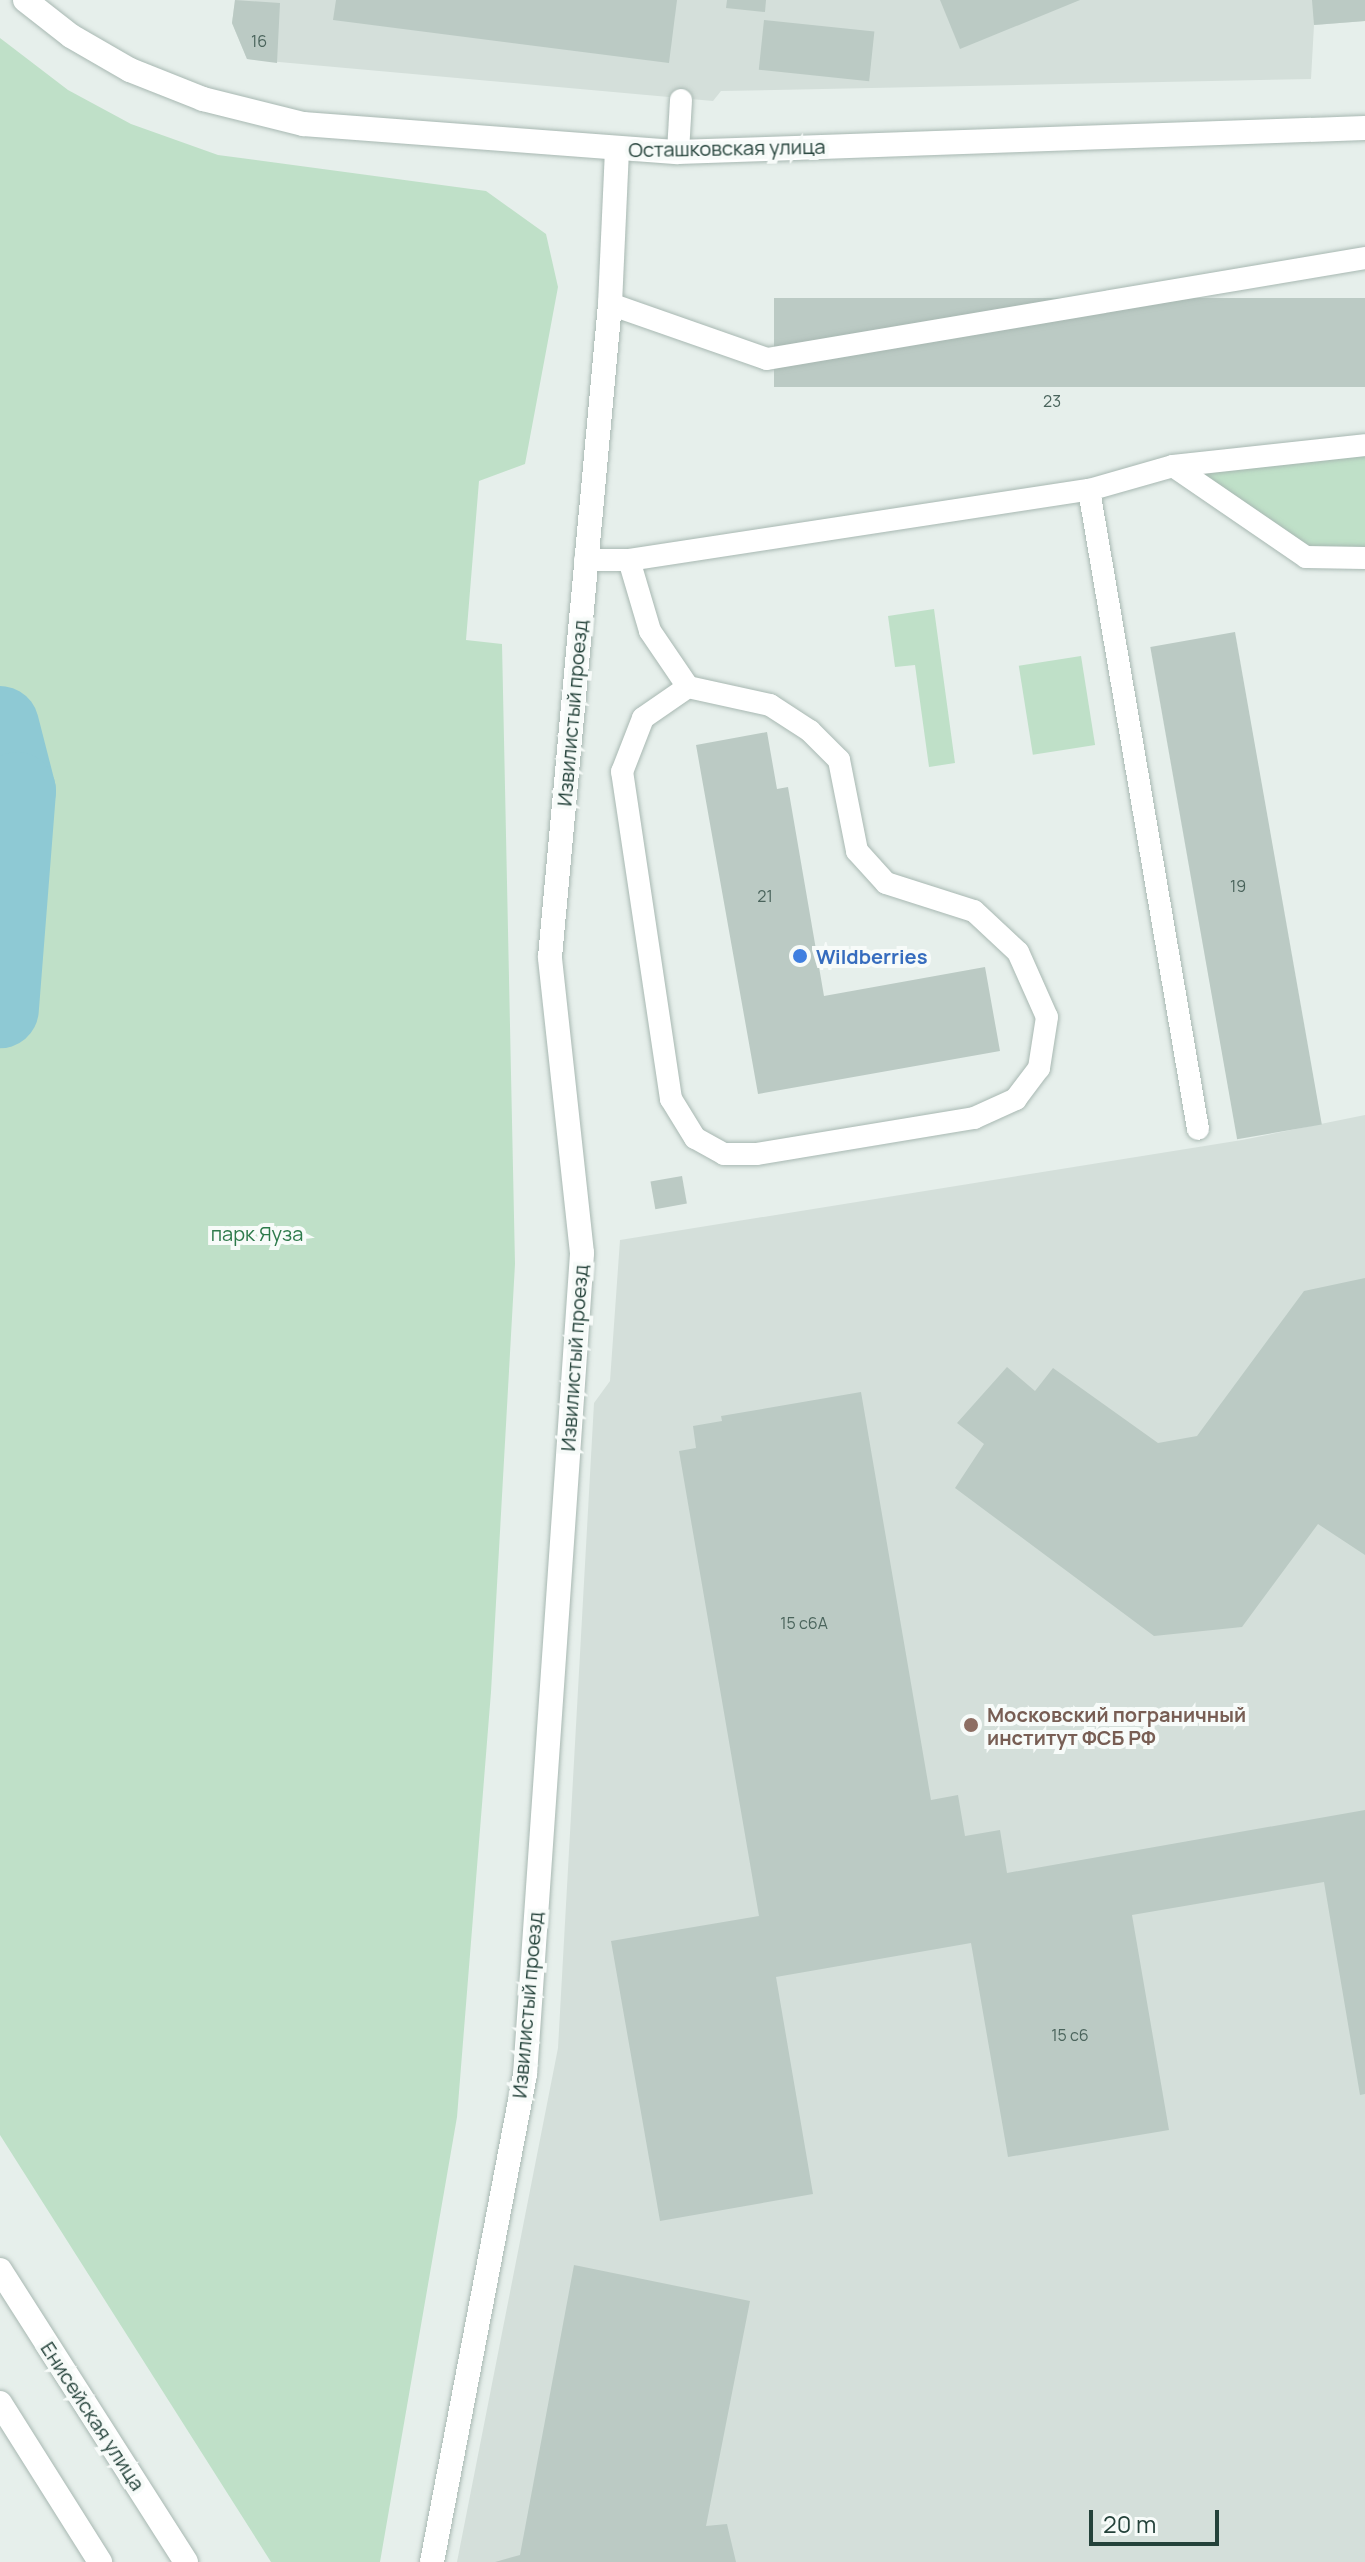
<!DOCTYPE html>
<meta charset="utf-8">
<style>
body{margin:0}
#map{position:relative;width:1365px;height:2562px;overflow:hidden;background:#e6efeb;font-family:Manrope,sans-serif}
div>[style]{position:absolute}
.built>*{inset:0;background:#d4dfda}
.green>*{inset:0;background:#bfe0c8;transform-origin:0 0}
.river>*{height:78px;margin:-39px;padding:0 39px;transform-origin:39px;border-radius:39px;background:#8ec9d4}
.building>*{inset:0;background:#bbcac4;transform-origin:0 0}
.roads{filter:drop-shadow(0 0 2px #a8b8b2) drop-shadow(0 0 2px #a8b8b2)}
.lane>*{height:22px;margin:-11px;padding:0 11px;transform-origin:11px;border-radius:11px;background:#fff}
.street>*{height:24px;margin:-12px;padding:0 12px;transform-origin:12px;border-radius:12px;background:#fff}
.secondary>*{height:24px;margin:-12px;padding:0 12px;transform-origin:12px;border-radius:12px;background:#fff}
.dots>*{width:22px;height:22px;translate:-50% -50%;box-sizing:border-box;border:4px solid #f7fbf9;border-radius:50%}
span{translate:-50% -50%;white-space:nowrap;text-align:center;line-height:1.15;-webkit-text-stroke:8px #f7fbf9;paint-order:stroke}
.number-label{font-size:16px;color:#4a645c}
.number-label span{-webkit-text-stroke-width:0}
.street-label{font-size:20px;color:#24423a}
.shop-label{font-size:20px;color:#366cbe;font-weight:700}
.left{translate:0 -50%;text-align:left}
.park-label{font-size:20px;color:#2d7a4b}
.education-label{font-size:20px;color:#785e54;font-weight:700}
.scale{position:absolute;left:1089px;top:2510px;width:130px;height:36px;box-sizing:border-box;border:4px solid #24423a;border-top:0;padding-left:10px;font-size:24px;line-height:28px;white-space:nowrap;color:#24423a;-webkit-text-stroke:6px #f7fbf9;paint-order:stroke}
</style>
<div id="map">
<div class="built">
<i style="clip-path:polygon(235px 0,1365px 0,1365px 21px,1314px 25px,1311px 79px,721px 91px,713px 101px,247px 59px,232px 23px)"></i>
<i style="clip-path:polygon(1365px 1115px,1365px 2562px,457px 2562px,558px 2048px,594px 1403px,610px 1381px,620px 1240px,1242px 1140px)"></i>
</div>
<div class="green">
<i style="clip-path:polygon(0 38px,68px 90px,131px 124px,218px 155px,486px 191px,546px 234px,558px 287px,525px 464px,479px 481px,466px 640px,502px 644px,515px 1264px,491px 1692px,457px 2117px,380px 2562px,271px 2562px,0 2135px)"></i>
<i style="clip-path:polygon(1365px 451px,1365px 553px,1306px 553px,1184px 468px)"></i>
<i style="clip-path:polygon(934px 609px,955px 763px,929px 767px,915px 665px,895px 667px,888px 616px)"></i>
<i style="left:1081px;top:656px;width:90px;height:63px;rotate:81deg"></i>
</div>
<div class="river">
<i style="left:0;top:725px;width:68px;rotate:75.6deg"></i>
<i style="left:17px;top:791px;width:219px;rotate:94.5deg"></i>
</div>
<div class="building">
<i style="clip-path:polygon(235px 0,280px 3px,277px 63px,247px 59px,232px 23px)"></i>
<i style="clip-path:polygon(336px 0,677px 0,669px 63px,333px 20px)"></i>
<i style="clip-path:polygon(727px 0,766px 0,765px 12px,726px 8px)"></i>
<i style="clip-path:polygon(940px 0,1080px 0,960px 49px)"></i>
<i style="clip-path:polygon(1312px 0,1365px 0,1365px 21px,1314px 25px)"></i>
<i style="left:764px;top:20px;width:111px;height:50px;rotate:6deg"></i>
<i style="left:1365px;top:298px;width:89px;height:591px;rotate:90deg"></i>
<i style="left:1235px;top:632px;width:500px;height:86px;rotate:80deg"></i>
<i style="clip-path:polygon(767px 732px,777px 789px,788px 787px,824px 996px,985px 967px,1000px 1051px,758px 1094px,696px 745px)"></i>
<i style="left:682px;top:1176px;width:28px;height:32px;rotate:80deg"></i>
<i style="clip-path:polygon(1365px 1278px,1365px 1555px,1318px 1524px,1242px 1627px,1154px 1636px,955px 1488px,984px 1444px,957px 1423px,1007px 1367px,1035px 1391px,1053px 1368px,1158px 1443px,1197px 1436px,1304px 1291px)"></i>
<i style="clip-path:polygon(861px 1392px,931px 1800px,958px 1795px,965px 1836px,1000px 1830px,1007px 1873px,1365px 1810px,1365px 2094px,1360px 2095px,1324px 1882px,1132px 1915px,1169px 2130px,1008px 2157px,971px 1943px,776px 1977px,813px 2194px,660px 2221px,611px 1941px,759px 1916px,679px 1451px,696px 1448px,693px 1426px,722px 1421px,721px 1416px)"></i>
<i style="clip-path:polygon(574px 2265px,750px 2301px,706px 2526px,727px 2524px,736px 2562px,495px 2562px,520px 2555px)"></i>
</div>
<div class="roads">
<div class="lane">
<i style="left:678px;top:152px;width:52px;rotate:-86.7deg"></i>
<i style="left:610px;top:304px;width:166px;rotate:19.3deg"></i>
<i style="left:767px;top:359px;width:606px;rotate:-9.59deg"></i>
<i style="left:1173px;top:466px;width:161px;rotate:34.4deg"></i>
<i style="left:1306px;top:557px;width:59px;rotate:1deg"></i>
<i style="left:1089px;top:490px;width:87px;rotate:-15.9deg"></i>
<i style="left:1173px;top:466px;width:193px;rotate:-6.2deg"></i>
<i style="left:585px;top:560px;width:44px"></i>
<i style="left:629px;top:560px;width:74px;rotate:73.5deg"></i>
<i style="left:650px;top:631px;width:68px;rotate:55.8deg"></i>
<i style="left:688px;top:687px;width:84px;rotate:12.4deg"></i>
<i style="left:770px;top:705px;width:48px;rotate:33deg"></i>
<i style="left:810px;top:731px;width:41px;rotate:45deg"></i>
<i style="left:839px;top:760px;width:93px;rotate:78.8deg"></i>
<i style="left:857px;top:851px;width:43px;rotate:47.8deg"></i>
<i style="left:886px;top:883px;width:92px;rotate:17.7deg"></i>
<i style="left:974px;top:911px;width:60px;rotate:43deg"></i>
<i style="left:1018px;top:952px;width:71px;rotate:66deg"></i>
<i style="left:1047px;top:1017px;width:52px;rotate:98.9deg"></i>
<i style="left:1039px;top:1068px;width:39px;rotate:127deg"></i>
<i style="left:1016px;top:1099px;width:46px;rotate:155.7deg"></i>
<i style="left:974px;top:1118px;width:221px;rotate:170.6deg"></i>
<i style="left:756px;top:1154px;width:32px;rotate:180deg"></i>
<i style="left:724px;top:1154px;width:33px;rotate:-151deg"></i>
<i style="left:695px;top:1138px;width:46px;rotate:-121.6deg"></i>
<i style="left:671px;top:1099px;width:331px;rotate:-98.5deg"></i>
<i style="left:622px;top:772px;width:58px;rotate:-68.7deg"></i>
<i style="left:643px;top:718px;width:55px;rotate:-34.6deg"></i>
<i style="left:629px;top:560px;width:465px;rotate:-8.7deg"></i>
<i style="left:1089px;top:490px;width:648px;rotate:80.32deg"></i>
</div>
<div class="street">
<i style="left:25px;top:0;width:58px;rotate:38deg"></i>
<i style="left:71px;top:36px;width:68px;rotate:30deg"></i>
<i style="left:130px;top:70px;width:79px;rotate:21.7deg"></i>
<i style="left:203px;top:99px;width:103px;rotate:14deg"></i>
<i style="left:303px;top:124px;width:376px;rotate:4.3deg"></i>
<i style="left:678px;top:152px;width:687px;rotate:-2deg"></i>
<i style="left:432px;top:2562px;width:496px;rotate:-79.2deg"></i>
<i style="left:525px;top:2075px;width:824px;rotate:-86.03deg"></i>
<i style="left:582px;top:1253px;width:298px;rotate:-96.2deg"></i>
<i style="left:550px;top:957px;width:656px;rotate:-84.75deg"></i>
<i style="left:610px;top:304px;width:155px;rotate:-87.4deg"></i>
</div>
<div class="secondary">
<i style="left:0;top:2270px;width:346px;rotate:57.5deg"></i>
<i style="left:0;top:2403px;width:188px;rotate:57.8deg"></i>
</div>
</div>
<div class="dots">
<i style="left:800px;top:956px;background:#3f7fe0"></i>
<i style="left:971px;top:1725px;background:#8d6e63"></i>
</div>
<div class="number-label">
<span style="left:259px;top:41px">16</span>
<span style="left:1052px;top:401px">23</span>
<span style="left:1238px;top:886px">19</span>
<span style="left:765px;top:896px">21</span>
<span style="left:804px;top:1623px">15 с6А</span>
<span style="left:1070px;top:2035px">15 с6</span>
</div>
<div class="street-label">
<span style="left:727px;top:148px;rotate:-1deg">Осташковская улица</span>
<span style="left:572px;top:713px;rotate:-85deg">Извилистый проезд</span>
<span style="left:574px;top:1358px;rotate:-86deg">Извилистый проезд</span>
<span style="left:527px;top:2005px;rotate:-85deg">Извилистый проезд</span>
<span style="left:93px;top:2416px;rotate:57deg">Енисейская улица</span>
</div>
<div class="shop-label">
<span class="left" style="left:816px;top:956px">Wildberries</span>
</div>
<div class="park-label">
<span style="left:257px;top:1233px">парк Яуза</span>
</div>
<div class="education-label">
<span class="left" style="left:987px;top:1726px">Московский пограничный<br>институт ФСБ РФ</span>
</div>
<div class="scale">20 m</div>
</div>
